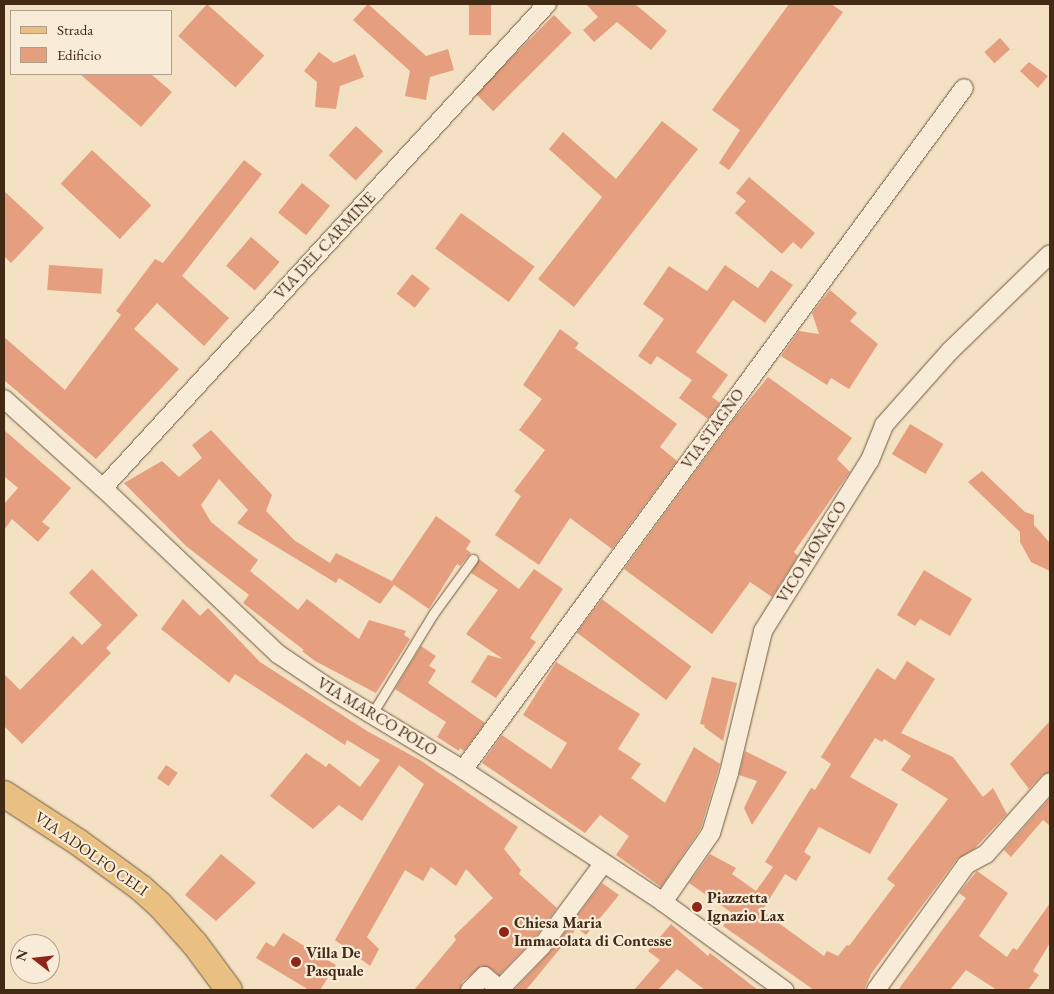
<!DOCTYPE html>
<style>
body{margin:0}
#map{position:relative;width:1054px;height:994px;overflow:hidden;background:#f4e1c3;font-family:"EB Garamond",serif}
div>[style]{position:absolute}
.building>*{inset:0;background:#e59e7e;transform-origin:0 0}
.roads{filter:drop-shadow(0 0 1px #6e5840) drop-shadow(0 0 1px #6e5840)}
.lane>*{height:9px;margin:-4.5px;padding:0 4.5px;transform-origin:4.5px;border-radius:4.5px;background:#f8ecd8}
.street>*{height:18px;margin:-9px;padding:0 9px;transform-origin:9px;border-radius:9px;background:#f8ecd8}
.primary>*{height:26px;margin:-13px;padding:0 13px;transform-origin:13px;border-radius:13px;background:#eac082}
.dots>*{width:14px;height:14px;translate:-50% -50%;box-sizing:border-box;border:2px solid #f8ecd8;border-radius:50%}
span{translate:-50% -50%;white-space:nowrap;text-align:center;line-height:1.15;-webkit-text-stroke:4.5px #f8ecd8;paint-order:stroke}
.street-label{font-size:16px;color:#422a15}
.poi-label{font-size:16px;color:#422a15;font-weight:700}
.left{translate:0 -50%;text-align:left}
.frame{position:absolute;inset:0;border:5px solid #422a15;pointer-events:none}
.legend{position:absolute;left:10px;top:10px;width:162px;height:65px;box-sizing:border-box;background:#f8ecd8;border:1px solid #af9e8a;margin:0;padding:6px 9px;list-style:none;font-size:15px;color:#422a15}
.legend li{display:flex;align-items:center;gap:10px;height:25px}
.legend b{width:25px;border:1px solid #af9e8a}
.north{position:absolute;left:10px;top:934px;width:50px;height:50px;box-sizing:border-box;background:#f8ecd8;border:1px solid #af9e8a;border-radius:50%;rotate:286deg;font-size:14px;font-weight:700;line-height:20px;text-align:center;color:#422a15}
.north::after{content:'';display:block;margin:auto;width:18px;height:22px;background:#8f2418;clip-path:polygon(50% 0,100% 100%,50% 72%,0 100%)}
</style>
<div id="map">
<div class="building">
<i style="left:207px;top:4px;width:77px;height:43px;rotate:42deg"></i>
<i style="clip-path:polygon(368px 4px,426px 56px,448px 49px,454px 70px,430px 77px,426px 100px,405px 96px,410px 71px,353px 20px)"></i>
<i style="left:469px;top:4px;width:22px;height:31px"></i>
<i style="clip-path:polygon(586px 4px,635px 4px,667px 31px,651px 50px,617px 22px,594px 42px,583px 30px,598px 17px)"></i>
<i style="clip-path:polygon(789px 4px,831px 4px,843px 12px,729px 170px,719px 163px,740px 130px,712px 110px)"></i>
<i style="left:554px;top:15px;width:25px;height:111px;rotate:45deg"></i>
<i style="left:1000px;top:38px;width:15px;height:21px;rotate:48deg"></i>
<i style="clip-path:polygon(319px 52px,334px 63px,355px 54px,364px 77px,340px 86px,336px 109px,315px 107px,317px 82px,304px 71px)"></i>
<i style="clip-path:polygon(1029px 62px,1048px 76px,1038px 88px,1020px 71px)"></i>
<i style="clip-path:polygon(80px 74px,151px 74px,172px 92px,141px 127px)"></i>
<i style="clip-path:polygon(662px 121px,698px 149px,574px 307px,538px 279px,602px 197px,549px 149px,563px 132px,616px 179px)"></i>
<i style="left:356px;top:126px;width:37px;height:40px;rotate:43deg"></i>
<i style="left:92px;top:150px;width:81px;height:46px;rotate:43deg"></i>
<i style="clip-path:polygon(244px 160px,262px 174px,182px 276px,229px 318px,204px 346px,157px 303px,134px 329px,179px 369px,96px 459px,4px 380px,4px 337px,65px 390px,121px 315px,116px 311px,155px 259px,163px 263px)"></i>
<i style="clip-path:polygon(749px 177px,815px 233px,801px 249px,793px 242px,782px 254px,735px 213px,746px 201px,736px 193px)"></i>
<i style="left:302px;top:183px;width:36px;height:38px;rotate:39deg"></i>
<i style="clip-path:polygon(4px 191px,44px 228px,11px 263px,4px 256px)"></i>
<i style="left:461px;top:213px;width:91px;height:44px;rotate:36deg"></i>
<i style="left:251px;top:237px;width:38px;height:38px;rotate:41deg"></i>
<i style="left:49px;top:265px;width:54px;height:25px;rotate:4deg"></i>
<i style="clip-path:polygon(725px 265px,758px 288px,771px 270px,793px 285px,765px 323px,733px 300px,696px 352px,728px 375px,712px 397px,720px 403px,708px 419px,679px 398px,692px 380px,657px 356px,651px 365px,638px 356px,664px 319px,643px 304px,669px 266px,707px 291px)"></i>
<i style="left:412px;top:274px;width:23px;height:25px;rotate:38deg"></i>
<i style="clip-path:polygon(830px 290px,857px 313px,850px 321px,878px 344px,849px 389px,831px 378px,827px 385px,781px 356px,799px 331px,819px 334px,812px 313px)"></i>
<i style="clip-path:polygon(560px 329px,579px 343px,575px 348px,677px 424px,660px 447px,677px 461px,612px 549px,570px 518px,539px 565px,495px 535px,521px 496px,514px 491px,545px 450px,519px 430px,542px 399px,523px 385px)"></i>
<i style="clip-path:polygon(768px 377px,852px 438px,837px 459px,850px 472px,794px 552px,798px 556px,772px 597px,750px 582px,712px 634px,624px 569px,736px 416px)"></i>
<i style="left:910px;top:424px;width:39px;height:35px;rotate:31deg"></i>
<i style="clip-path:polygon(4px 430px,71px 488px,42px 522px,50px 528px,38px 542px,12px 519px,4px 530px,4px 504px,18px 488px,4px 476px)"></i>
<i style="clip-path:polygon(211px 430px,272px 495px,266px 511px,294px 540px,330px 563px,336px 553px,392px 581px,436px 516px,471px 541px,466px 549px,471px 553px,460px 566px,457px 564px,429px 609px,394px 585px,380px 604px,339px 578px,336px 583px,237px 523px,248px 510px,219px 479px,201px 505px,211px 522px,258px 560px,250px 571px,298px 610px,307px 599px,359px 639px,369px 620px,406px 631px,404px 635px,410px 639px,376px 693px,315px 661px,302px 651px,304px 650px,243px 603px,249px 595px,186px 546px,124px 483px,162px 461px,179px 477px,202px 458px,192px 445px)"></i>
<i style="clip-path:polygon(982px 471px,1025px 512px,1034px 515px,1034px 525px,1050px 543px,1050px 571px,1031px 562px,1020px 542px,1020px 532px,968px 482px)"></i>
<i style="clip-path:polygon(479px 559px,519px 589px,534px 569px,563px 589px,530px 638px,536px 642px,496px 698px,471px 682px,488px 655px,503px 659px,466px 634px,498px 590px,471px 573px)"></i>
<i style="clip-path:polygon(92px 569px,138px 615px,106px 648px,111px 653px,22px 744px,4px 726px,4px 674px,20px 690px,73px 636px,82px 645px,102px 625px,69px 593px)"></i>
<i style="clip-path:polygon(924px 570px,972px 599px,950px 636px,920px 619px,915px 626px,897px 615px)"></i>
<i style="clip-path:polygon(183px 599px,200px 616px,208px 608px,260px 662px,367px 731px,420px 760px,518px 827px,504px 849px,521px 870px,519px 874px,557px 908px,534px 939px,499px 975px,490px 968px,481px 966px,462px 982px,460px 990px,414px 990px,456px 940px,454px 936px,493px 898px,466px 869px,456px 886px,431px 867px,423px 881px,405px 870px,367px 937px,379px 949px,370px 966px,335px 940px,424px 784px,399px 765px,362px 821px,339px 805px,313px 829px,270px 796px,306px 753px,326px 767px,329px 763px,360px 787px,380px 760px,347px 740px,345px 745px,235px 674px,229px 683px,161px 629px)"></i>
<i style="left:602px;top:599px;width:112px;height:42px;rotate:37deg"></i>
<i style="clip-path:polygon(421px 646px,436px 656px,429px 666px,436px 670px,428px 683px,485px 723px,464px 751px,460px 748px,459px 751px,437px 737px,446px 722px,395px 689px)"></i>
<i style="clip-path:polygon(evenodd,907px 661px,935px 679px,901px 733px,953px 757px,983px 797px,993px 788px,1007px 814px,974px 849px,957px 859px,871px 974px,864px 990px,814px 990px,723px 926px,732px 913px,689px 883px,710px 854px,736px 868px,732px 874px,756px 891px,773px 867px,765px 862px,811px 788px,815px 790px,831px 764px,821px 757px,877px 668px,895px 680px,907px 661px,875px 738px,882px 742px,884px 739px,911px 756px,901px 770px,948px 799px,887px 879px,895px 885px,849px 946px,847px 945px,838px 956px,827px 951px,824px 956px,762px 911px,785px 874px,796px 881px,811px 857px,804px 852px,819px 827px,870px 854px,898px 804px,850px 777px,875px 738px)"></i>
<i style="clip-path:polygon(556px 662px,640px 714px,618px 749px,641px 764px,631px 778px,665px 803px,694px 747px,720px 764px,701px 828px,661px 887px,616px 855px,629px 836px,600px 815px,585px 833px,482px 763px,502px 735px,551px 769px,567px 743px,523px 715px)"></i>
<i style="clip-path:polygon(712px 677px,737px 683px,723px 741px,704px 727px,705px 725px,700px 724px)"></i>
<i style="clip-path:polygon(1050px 721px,1050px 772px,1042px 775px,1029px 789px,1010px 764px)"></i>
<i style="clip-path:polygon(745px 751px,787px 772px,752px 825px,744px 808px,757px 781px,739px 775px)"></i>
<i style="left:166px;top:765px;width:14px;height:16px;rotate:34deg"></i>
<i style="clip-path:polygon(1050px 798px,1050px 826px,1043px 820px,1011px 857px,1004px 850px)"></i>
<i style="clip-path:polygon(221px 854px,256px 883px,216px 921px,185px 895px)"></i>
<i style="clip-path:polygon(977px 871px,1008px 893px,979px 936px,1007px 957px,1013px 948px,1017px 950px,1050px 903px,1050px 943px,1033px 971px,1039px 975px,1028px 990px,997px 990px,966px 970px,950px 990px,898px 990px,966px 898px,959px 893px)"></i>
<i style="clip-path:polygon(602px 883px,619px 895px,586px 935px,577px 928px,526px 990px,514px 990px,550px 952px)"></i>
<i style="clip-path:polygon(671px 924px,708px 956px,710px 953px,758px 990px,705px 990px,677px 969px,658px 990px,634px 990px,660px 960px,648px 951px)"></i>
<i style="clip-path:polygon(283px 933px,336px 965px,320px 990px,309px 990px,256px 958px,266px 942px,274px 947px)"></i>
</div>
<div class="roads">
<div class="lane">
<i style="left:372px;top:714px;width:117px;rotate:-58.6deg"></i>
<i style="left:433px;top:614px;width:68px;rotate:-54deg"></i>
</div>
<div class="street">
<i style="left:4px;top:399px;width:133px;rotate:42deg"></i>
<i style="left:103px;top:488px;width:241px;rotate:43.5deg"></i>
<i style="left:278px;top:654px;width:63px;rotate:33.9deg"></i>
<i style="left:330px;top:689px;width:156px;rotate:31.3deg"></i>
<i style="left:463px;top:770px;width:240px;rotate:33.4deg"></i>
<i style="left:663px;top:902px;width:150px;rotate:36deg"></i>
<i style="left:103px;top:488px;width:657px;rotate:-47.47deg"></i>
<i style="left:463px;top:770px;width:846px;rotate:-53.7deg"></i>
<i style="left:663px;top:902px;width:84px;rotate:-55.2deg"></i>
<i style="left:711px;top:833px;width:63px;rotate:-73.3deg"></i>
<i style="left:729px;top:773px;width:146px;rotate:-76.5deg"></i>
<i style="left:763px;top:631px;width:202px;rotate:-58deg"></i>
<i style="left:870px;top:460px;width:38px;rotate:-68deg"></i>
<i style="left:884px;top:425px;width:99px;rotate:-48.3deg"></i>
<i style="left:950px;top:351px;width:139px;rotate:-44.1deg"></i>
<i style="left:470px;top:990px;width:20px;rotate:-45deg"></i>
<i style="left:484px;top:976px;width:21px;rotate:39deg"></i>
<i style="left:500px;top:989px;width:60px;rotate:-45.7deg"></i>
<i style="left:542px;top:946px;width:102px;rotate:-53.4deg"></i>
<i style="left:876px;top:990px;width:154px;rotate:-54.2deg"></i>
<i style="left:966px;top:865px;width:23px;rotate:-29deg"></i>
<i style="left:986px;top:854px;width:96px;rotate:-48.4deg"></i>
</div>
<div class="primary">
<i style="left:4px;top:794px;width:88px;rotate:33deg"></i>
<i style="left:78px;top:842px;width:78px;rotate:36.1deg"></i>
<i style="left:141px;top:888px;width:25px;rotate:42deg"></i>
<i style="left:160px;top:905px;width:52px;rotate:48.1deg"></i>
<i style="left:195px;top:944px;width:57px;rotate:53.5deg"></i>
</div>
</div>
<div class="dots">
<i style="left:697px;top:907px;background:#8f2418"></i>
<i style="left:504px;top:932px;background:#8f2418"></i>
<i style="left:296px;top:962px;background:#8f2418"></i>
</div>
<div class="street-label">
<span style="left:325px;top:246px;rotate:-47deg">VIA DEL CARMINE</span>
<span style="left:713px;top:429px;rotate:-54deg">VIA STAGNO</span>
<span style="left:812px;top:552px;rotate:-58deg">VICO MONACO</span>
<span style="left:377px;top:717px;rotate:31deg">VIA MARCO POLO</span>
<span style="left:91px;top:854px;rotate:35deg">VIA ADOLFO CELI</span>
</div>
<div class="poi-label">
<span class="left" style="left:707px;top:907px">Piazzetta<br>Ignazio Lax</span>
<span class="left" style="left:514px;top:932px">Chiesa Maria<br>Immacolata di Contesse</span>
<span class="left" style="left:306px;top:962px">Villa De<br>Pasquale</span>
</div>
<div class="frame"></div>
<ul class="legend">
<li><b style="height:6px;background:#eac082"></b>Strada</li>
<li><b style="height:14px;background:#e59e7e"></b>Edificio</li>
</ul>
<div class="north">N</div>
</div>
